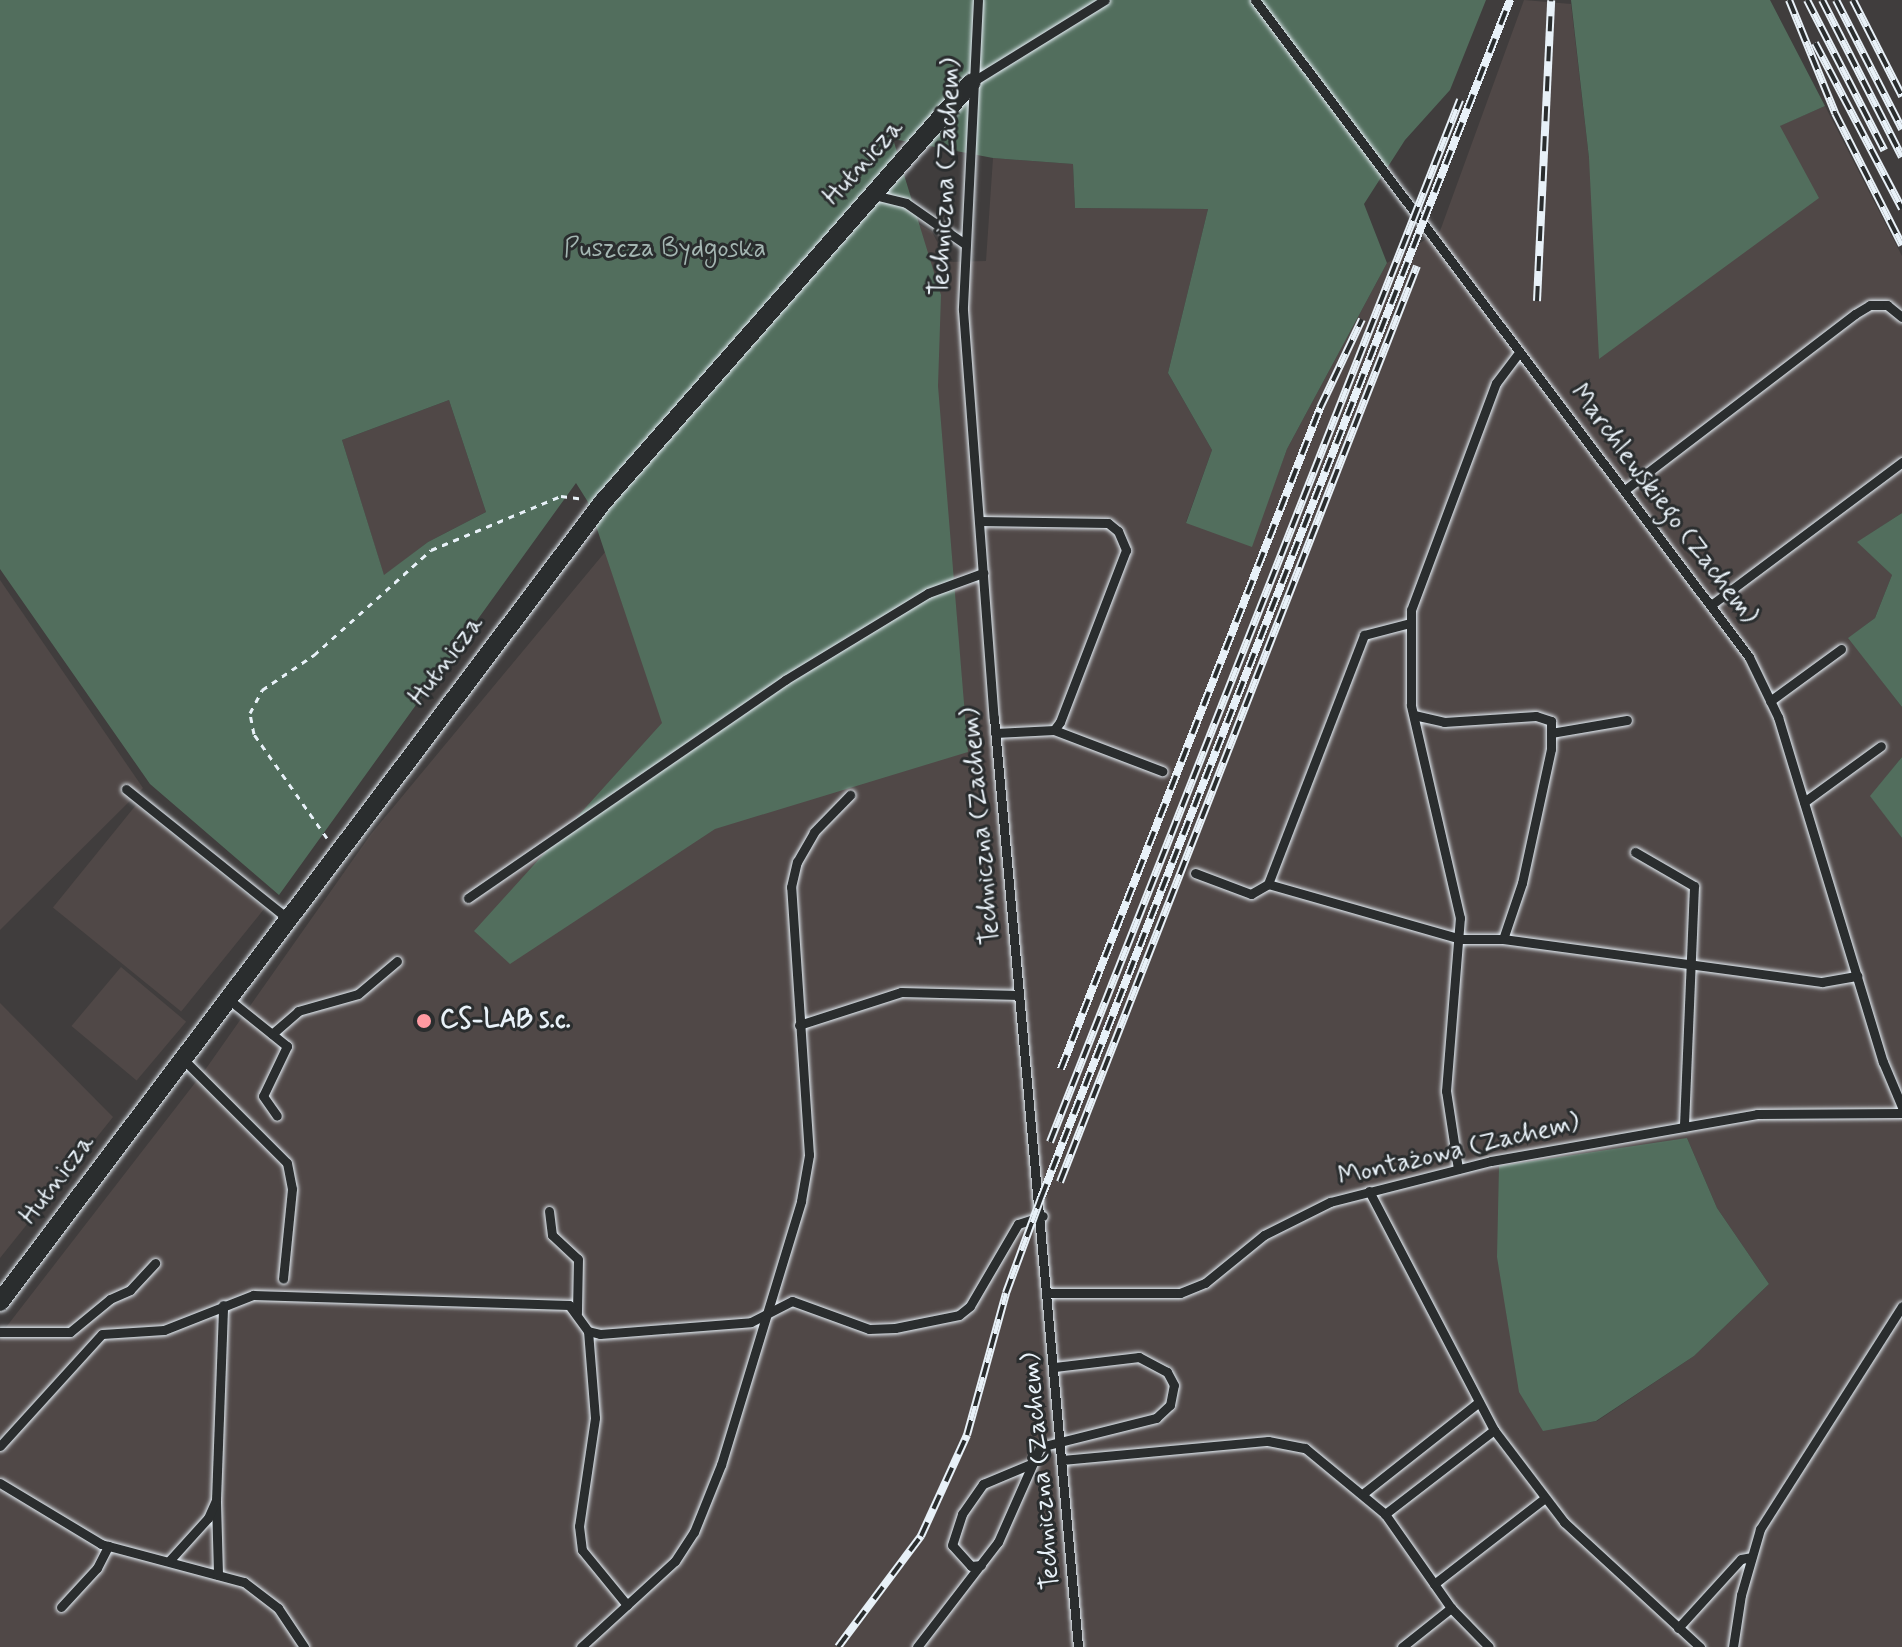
<!DOCTYPE html>
<meta charset="utf-8">
<style>
body{margin:0}
#map{position:relative;width:1902px;height:1647px;overflow:hidden;background:#403d3d;font-family:Mynerve,sans-serif}
div>[style]{position:absolute}
.built>*{inset:0;background:#504847;transform-origin:0 0}
.green>*{inset:0;background:#526e5d}
.path>*{height:3px;margin-top:-1.5px;transform-origin:0;background:repeating-linear-gradient(90deg,#e8f1f8 0 6px,transparent 0 12px)}
.roads{filter:drop-shadow(0 0 2px #e8f1f8) drop-shadow(0 0 2px #e8f1f8)}
.service>*{height:9px;margin:-4.5px;padding:0 4.5px;transform-origin:4.5px;border-radius:4.5px;background:#2a2d2e}
.minor>*{height:18px;margin:-9px;padding:0 9px;transform-origin:9px;border-radius:9px;background:#2a2d2e}
.rail>*{height:8px;margin-top:-4px;transform-origin:0;background:repeating-linear-gradient(90deg,#2a2d2e 0 15px,#e8f1f8 0 30px);box-sizing:border-box;border-block:2px solid #e8f1f8}
.dots>*{width:22px;height:22px;translate:-50% -50%;box-sizing:border-box;border:4px solid #2a2d2e;border-radius:50%}
span{translate:-50% -50%;white-space:nowrap;text-align:center;line-height:1.15;-webkit-text-stroke:6px #2a2d2e;paint-order:stroke}
.street-label{font-size:26px;color:#e8f1f8}
.park-label{font-size:26px;color:#a4b6b2}
.poi-label{font-size:26px;color:#e8f1f8;font-weight:700}
.left{translate:0 -50%;text-align:left}
</style>
<div id="map">
<div class="built">
<i style="clip-path:polygon(evenodd,1524px 0,1571px 4px,1589px 158px,1818px 198px,1779px 126px,1825px 106px,1902px 256px,1902px 513px,1858px 542px,1892px 575px,1875px 618px,1849px 638px,1902px 707px,1902px 757px,1871px 796px,1902px 838px,1902px 1647px,0 1647px,0 1335px,205px 1070px,371px 834px,884px 216px,907px 217px,932px 232px,948px 262px,986px 261px,993px 158px,1073px 164px,1075px 208px,1208px 209px,1168px 373px,1212px 450px,1186px 522px,1251px 546px,1287px 449px,1387px 263px,1440px 231px,1524px 0,1687px 1138px,1717px 1208px,1769px 1284px,1694px 1356px,1597px 1421px,1543px 1430px,1687px 1138px)"></i>
<i style="clip-path:polygon(449px 400px,486px 512px,428px 542px,384px 576px,342px 440px)"></i>
<i style="clip-path:polygon(0 580px,143px 788px,0 930px)"></i>
<i style="left:136px;top:805px;width:165px;height:132px;rotate:39deg"></i>
<i style="left:121px;top:967px;width:85px;height:77px;rotate:40deg"></i>
<i style="clip-path:polygon(0 1003px,113px 1117px,0 1258px)"></i>
</div>
<div class="green">
<i style="clip-path:polygon(evenodd,0 0,1486px 0,1450px 90px,1405px 140px,1364px 204px,1387px 263px,1287px 449px,1252px 547px,1186px 523px,1212px 450px,1168px 373px,1208px 209px,1075px 208px,1073px 164px,993px 158px,893px 139px,941px 295px,938px 386px,968px 752px,715px 829px,510px 964px,474px 931px,662px 723px,588px 502px,576px 483px,279px 895px,150px 784px,0 569px,0 0,449px 400px,486px 512px,428px 542px,384px 575px,342px 440px,449px 400px)"></i>
<i style="clip-path:polygon(1571px 0,1770px 0,1825px 106px,1780px 126px,1819px 198px,1599px 359px,1589px 158px)"></i>
<i style="clip-path:polygon(1902px 513px,1902px 707px,1848px 638px,1875px 618px,1892px 575px,1857px 542px)"></i>
<i style="clip-path:polygon(1902px 757px,1902px 838px,1870px 796px)"></i>
<i style="clip-path:polygon(1687px 1138px,1717px 1208px,1769px 1284px,1694px 1356px,1596px 1421px,1543px 1431px,1519px 1392px,1497px 1257px,1499px 1166px)"></i>
</div>
<div class="path">
<i style="left:327px;top:838px;width:127px;rotate:-125.1deg"></i>
<i style="left:254px;top:734px;width:21px;rotate:-101deg"></i>
<i style="left:250px;top:713px;width:26px;rotate:-62deg"></i>
<i style="left:262px;top:690px;width:63px;rotate:-33.9deg"></i>
<i style="left:314px;top:655px;width:157px;rotate:-41.9deg"></i>
<i style="left:431px;top:550px;width:141px;rotate:-22.6deg"></i>
<i style="left:561px;top:496px;width:24px;rotate:7deg"></i>
</div>
<div class="roads">
<div class="service">
<i style="left:978px;top:0;width:310px;rotate:92.8deg"></i>
<i style="left:963px;top:310px;width:409px;rotate:85.7deg"></i>
<i style="left:994px;top:718px;width:933px;rotate:84.83deg"></i>
<i style="left:1255px;top:0;width:822px;rotate:53.06deg"></i>
<i style="left:1749px;top:657px;width:67px;rotate:64.2deg"></i>
<i style="left:1778px;top:717px;width:361px;rotate:73.1deg"></i>
<i style="left:1883px;top:1062px;width:49px;rotate:67.1deg"></i>
<i style="left:972px;top:82px;width:156px;rotate:-31.7deg"></i>
<i style="left:874px;top:195px;width:33px;rotate:14deg"></i>
<i style="left:906px;top:203px;width:72px;rotate:34.8deg"></i>
<i style="left:1626px;top:489px;width:288px;rotate:-37.4deg"></i>
<i style="left:1855px;top:314px;width:17px;rotate:-31deg"></i>
<i style="left:1870px;top:305px;width:17px"></i>
<i style="left:1887px;top:305px;width:19px;rotate:39deg"></i>
<i style="left:979px;top:521px;width:129px;rotate:0.9deg"></i>
<i style="left:1108px;top:523px;width:13px;rotate:39deg"></i>
<i style="left:1118px;top:531px;width:21px;rotate:67deg"></i>
<i style="left:1126px;top:550px;width:184px;rotate:111deg"></i>
<i style="left:1060px;top:722px;width:10px;rotate:127deg"></i>
<i style="left:1054px;top:730px;width:59px;rotate:177.1deg"></i>
<i style="left:1711px;top:605px;width:239px;rotate:-36.8deg"></i>
<i style="left:1770px;top:701px;width:88px;rotate:-36.2deg"></i>
<i style="left:1414px;top:715px;width:31px;rotate:13deg"></i>
<i style="left:1444px;top:722px;width:92px;rotate:-3.7deg"></i>
<i style="left:1536px;top:716px;width:16px;rotate:18deg"></i>
<i style="left:1551px;top:721px;width:28px;rotate:90deg"></i>
<i style="left:1551px;top:749px;width:137px;rotate:102.2deg"></i>
<i style="left:1522px;top:883px;width:59px;rotate:108.7deg"></i>
<i style="left:1054px;top:730px;width:116px;rotate:20.8deg"></i>
<i style="left:1551px;top:733px;width:77px;rotate:-9.7deg"></i>
<i style="left:126px;top:789px;width:206px;rotate:38.7deg"></i>
<i style="left:1804px;top:802px;width:95px;rotate:-36deg"></i>
<i style="left:1635px;top:852px;width:68px;rotate:30deg"></i>
<i style="left:1694px;top:886px;width:241px;rotate:92.4deg"></i>
<i style="left:1195px;top:873px;width:60px;rotate:20.6deg"></i>
<i style="left:1251px;top:894px;width:20px;rotate:-30deg"></i>
<i style="left:1268px;top:884px;width:201px;rotate:15.9deg"></i>
<i style="left:1461px;top:939px;width:42px"></i>
<i style="left:1503px;top:939px;width:322px;rotate:7.7deg"></i>
<i style="left:1822px;top:982px;width:36px;rotate:-10deg"></i>
<i style="left:1268px;top:884px;width:267px;rotate:-68.9deg"></i>
<i style="left:1364px;top:635px;width:48px;rotate:-14.6deg"></i>
<i style="left:468px;top:898px;width:385px;rotate:-34.5deg"></i>
<i style="left:785px;top:680px;width:167px;rotate:-31.3deg"></i>
<i style="left:928px;top:593px;width:59px;rotate:-20deg"></i>
<i style="left:227px;top:998px;width:77px;rotate:38.7deg"></i>
<i style="left:287px;top:1046px;width:55px;rotate:115.6deg"></i>
<i style="left:263px;top:1096px;width:24px;rotate:55deg"></i>
<i style="left:799px;top:1025px;width:107px;rotate:-17.9deg"></i>
<i style="left:901px;top:992px;width:118px;rotate:1.5deg"></i>
<i style="left:272px;top:1034px;width:35px;rotate:-41deg"></i>
<i style="left:298px;top:1011px;width:62px;rotate:-15.8deg"></i>
<i style="left:358px;top:994px;width:51px;rotate:-40.2deg"></i>
<i style="left:182px;top:1058px;width:148px;rotate:45deg"></i>
<i style="left:287px;top:1163px;width:26px;rotate:79deg"></i>
<i style="left:292px;top:1189px;width:90px;rotate:95.7deg"></i>
<i style="left:1458px;top:1169px;width:79px;rotate:-98.7deg"></i>
<i style="left:1446px;top:1091px;width:174px;rotate:-85.4deg"></i>
<i style="left:1460px;top:918px;width:219px;rotate:-103deg"></i>
<i style="left:1411px;top:705px;width:95px;rotate:-90deg"></i>
<i style="left:1411px;top:610px;width:242px;rotate:-69.5deg"></i>
<i style="left:1496px;top:383px;width:39px;rotate:-53deg"></i>
<i style="left:1369px;top:1191px;width:270px;rotate:62.4deg"></i>
<i style="left:1494px;top:1430px;width:138px;rotate:142.4deg"></i>
<i style="left:549px;top:1211px;width:24px;rotate:83deg"></i>
<i style="left:552px;top:1235px;width:35px;rotate:43deg"></i>
<i style="left:578px;top:1259px;width:54px;rotate:91.1deg"></i>
<i style="left:1050px;top:1293px;width:130px"></i>
<i style="left:1180px;top:1293px;width:27px;rotate:-22deg"></i>
<i style="left:1205px;top:1283px;width:76px;rotate:-39.1deg"></i>
<i style="left:1264px;top:1235px;width:74px;rotate:-26.6deg"></i>
<i style="left:1330px;top:1202px;width:166px;rotate:-14.3deg"></i>
<i style="left:1491px;top:1161px;width:270px;rotate:-10deg"></i>
<i style="left:1757px;top:1114px;width:145px;rotate:-0.4deg"></i>
<i style="left:588px;top:1331px;width:87px;rotate:85.4deg"></i>
<i style="left:595px;top:1418px;width:109px;rotate:98.4deg"></i>
<i style="left:579px;top:1526px;width:24px;rotate:83deg"></i>
<i style="left:582px;top:1550px;width:71px;rotate:50.7deg"></i>
<i style="left:0;top:1332px;width:70px"></i>
<i style="left:70px;top:1332px;width:52px;rotate:-39.5deg"></i>
<i style="left:110px;top:1299px;width:22px;rotate:-24deg"></i>
<i style="left:130px;top:1290px;width:37px;rotate:-47deg"></i>
<i style="left:1494px;top:1430px;width:116px;rotate:52.7deg"></i>
<i style="left:1564px;top:1522px;width:185px;rotate:42.6deg"></i>
<i style="left:0;top:1446px;width:151px;rotate:-47.7deg"></i>
<i style="left:102px;top:1334px;width:62px;rotate:-3.7deg"></i>
<i style="left:164px;top:1330px;width:96px;rotate:-21.5deg"></i>
<i style="left:253px;top:1295px;width:316px;rotate:1.8deg"></i>
<i style="left:569px;top:1305px;width:32px;rotate:54deg"></i>
<i style="left:588px;top:1331px;width:12px;rotate:14deg"></i>
<i style="left:600px;top:1334px;width:151px;rotate:-4.5deg"></i>
<i style="left:751px;top:1322px;width:46px;rotate:-27.1deg"></i>
<i style="left:792px;top:1301px;width:82px;rotate:20deg"></i>
<i style="left:869px;top:1329px;width:26px;rotate:-2deg"></i>
<i style="left:895px;top:1328px;width:65px;rotate:-11.5deg"></i>
<i style="left:959px;top:1315px;width:14px;rotate:-39deg"></i>
<i style="left:970px;top:1306px;width:95px;rotate:-59.7deg"></i>
<i style="left:1018px;top:1224px;width:26px;rotate:-18deg"></i>
<i style="left:1062px;top:1460px;width:207px;rotate:-5.3deg"></i>
<i style="left:1268px;top:1441px;width:38px;rotate:11deg"></i>
<i style="left:1305px;top:1448px;width:104px;rotate:39.5deg"></i>
<i style="left:1385px;top:1514px;width:115px;rotate:54.9deg"></i>
<i style="left:1451px;top:1608px;width:54px;rotate:45.7deg"></i>
<i style="left:0;top:1483px;width:118px;rotate:31.1deg"></i>
<i style="left:101px;top:1544px;width:148px;rotate:14.9deg"></i>
<i style="left:244px;top:1582px;width:43px;rotate:37.4deg"></i>
<i style="left:278px;top:1608px;width:47px;rotate:56.3deg"></i>
<i style="left:1365px;top:1492px;width:145px;rotate:-38.3deg"></i>
<i style="left:216px;top:1502px;width:73px;rotate:88.4deg"></i>
<i style="left:169px;top:1561px;width:58px;rotate:-47.8deg"></i>
<i style="left:208px;top:1518px;width:20px;rotate:-66deg"></i>
<i style="left:216px;top:1500px;width:195px;rotate:-87.9deg"></i>
<i style="left:981px;top:1565px;width:10px;rotate:174deg"></i>
<i style="left:971px;top:1566px;width:28px;rotate:-132deg"></i>
<i style="left:952px;top:1545px;width:33px;rotate:-72deg"></i>
<i style="left:962px;top:1514px;width:37px;rotate:-55deg"></i>
<i style="left:983px;top:1484px;width:54px;rotate:-22.8deg"></i>
<i style="left:1434px;top:1584px;width:140px;rotate:-37.8deg"></i>
<i style="left:61px;top:1607px;width:53px;rotate:-47.3deg"></i>
<i style="left:97px;top:1568px;width:25px;rotate:-63deg"></i>
<i style="left:1678px;top:1628px;width:93px;rotate:-47.6deg"></i>
<i style="left:1741px;top:1559px;width:10px;rotate:-11deg"></i>
<i style="left:581px;top:1647px;width:127px;rotate:-42.5deg"></i>
<i style="left:675px;top:1561px;width:35px;rotate:-57deg"></i>
<i style="left:694px;top:1532px;width:72px;rotate:-68.1deg"></i>
<i style="left:721px;top:1465px;width:276px;rotate:-73.1deg"></i>
<i style="left:801px;top:1201px;width:47px;rotate:-80.1deg"></i>
<i style="left:809px;top:1155px;width:269px;rotate:-93.8deg"></i>
<i style="left:791px;top:887px;width:26px;rotate:-77deg"></i>
<i style="left:797px;top:862px;width:34px;rotate:-60deg"></i>
<i style="left:814px;top:832px;width:52px;rotate:-45.8deg"></i>
<i style="left:917px;top:1647px;width:133px;rotate:-52.4deg"></i>
<i style="left:998px;top:1542px;width:104px;rotate:-66.1deg"></i>
<i style="left:1040px;top:1447px;width:120px;rotate:-14deg"></i>
<i style="left:1156px;top:1418px;width:19px;rotate:-43deg"></i>
<i style="left:1170px;top:1405px;width:20px;rotate:-79deg"></i>
<i style="left:1174px;top:1385px;width:15px;rotate:-118deg"></i>
<i style="left:1167px;top:1372px;width:32px;rotate:-152deg"></i>
<i style="left:1139px;top:1357px;width:85px;rotate:173.2deg"></i>
<i style="left:1402px;top:1647px;width:63px;rotate:-38.5deg"></i>
<i style="left:1733px;top:1647px;width:53px;rotate:-81.3deg"></i>
<i style="left:1741px;top:1595px;width:69px;rotate:-73.9deg"></i>
<i style="left:1760px;top:1529px;width:264px;rotate:-57.5deg"></i>
</div>
<div class="minor">
<i style="left:0;top:1302px;width:1000px;rotate:-53deg"></i>
<i style="left:602px;top:503px;width:560px;rotate:-48.69deg"></i>
</div>
</div>
<div class="rail">
<i style="left:1789px;top:0;width:122px;rotate:67.8deg"></i>
<i style="left:1835px;top:113px;width:148px;rotate:63.1deg"></i>
<i style="left:1807px;top:0;width:169px;rotate:62.8deg"></i>
<i style="left:1822px;top:0;width:176px;rotate:63deg"></i>
<i style="left:1836px;top:0;width:145px;rotate:62.9deg"></i>
<i style="left:1853px;top:0;width:108px;rotate:63deg"></i>
<i style="left:1815px;top:43px;width:187px;rotate:62.3deg"></i>
<i style="left:1537px;top:301px;width:301px;rotate:-87.3deg"></i>
<i style="left:1061px;top:1069px;width:710px;rotate:-68.6deg"></i>
<i style="left:1320px;top:408px;width:98px;rotate:-64.7deg"></i>
<i style="left:1050px;top:1142px;width:1120px;rotate:-68.52deg"></i>
<i style="left:1060px;top:1182px;width:983px;rotate:-68.71deg"></i>
<i style="left:838px;top:1647px;width:139px;rotate:-53.2deg"></i>
<i style="left:921px;top:1536px;width:111px;rotate:-65.5deg"></i>
<i style="left:967px;top:1435px;width:147px;rotate:-74.6deg"></i>
<i style="left:1006px;top:1293px;width:101px;rotate:-69.8deg"></i>
<i style="left:1041px;top:1198px;width:1287px;rotate:-68.62deg"></i>
</div>
<div class="dots">
<i style="left:424px;top:1021px;background:#ff9aa2"></i>
</div>
<div class="street-label">
<span style="left:864px;top:163px;rotate:-48deg">Hutnicza</span>
<span style="left:947px;top:177px;rotate:-87deg">Techniczna (Zachem)</span>
<span style="left:1663px;top:505px;rotate:53deg">Marchlewskiego (Zachem)</span>
<span style="left:447px;top:661px;rotate:-53deg">Hutnicza</span>
<span style="left:982px;top:826px;rotate:-95deg">Techniczna (Zachem)</span>
<span style="left:1459px;top:1151px;rotate:-13deg">Montażowa (Zachem)</span>
<span style="left:58px;top:1180px;rotate:-53deg">Hutnicza</span>
<span style="left:1042px;top:1471px;rotate:-95deg">Techniczna (Zachem)</span>
</div>
<div class="park-label">
<span style="left:665px;top:250px">Puszcza Bydgoska</span>
</div>
<div class="poi-label">
<span class="left" style="left:440px;top:1021px">CS-LAB s.c.</span>
</div>
</div>
